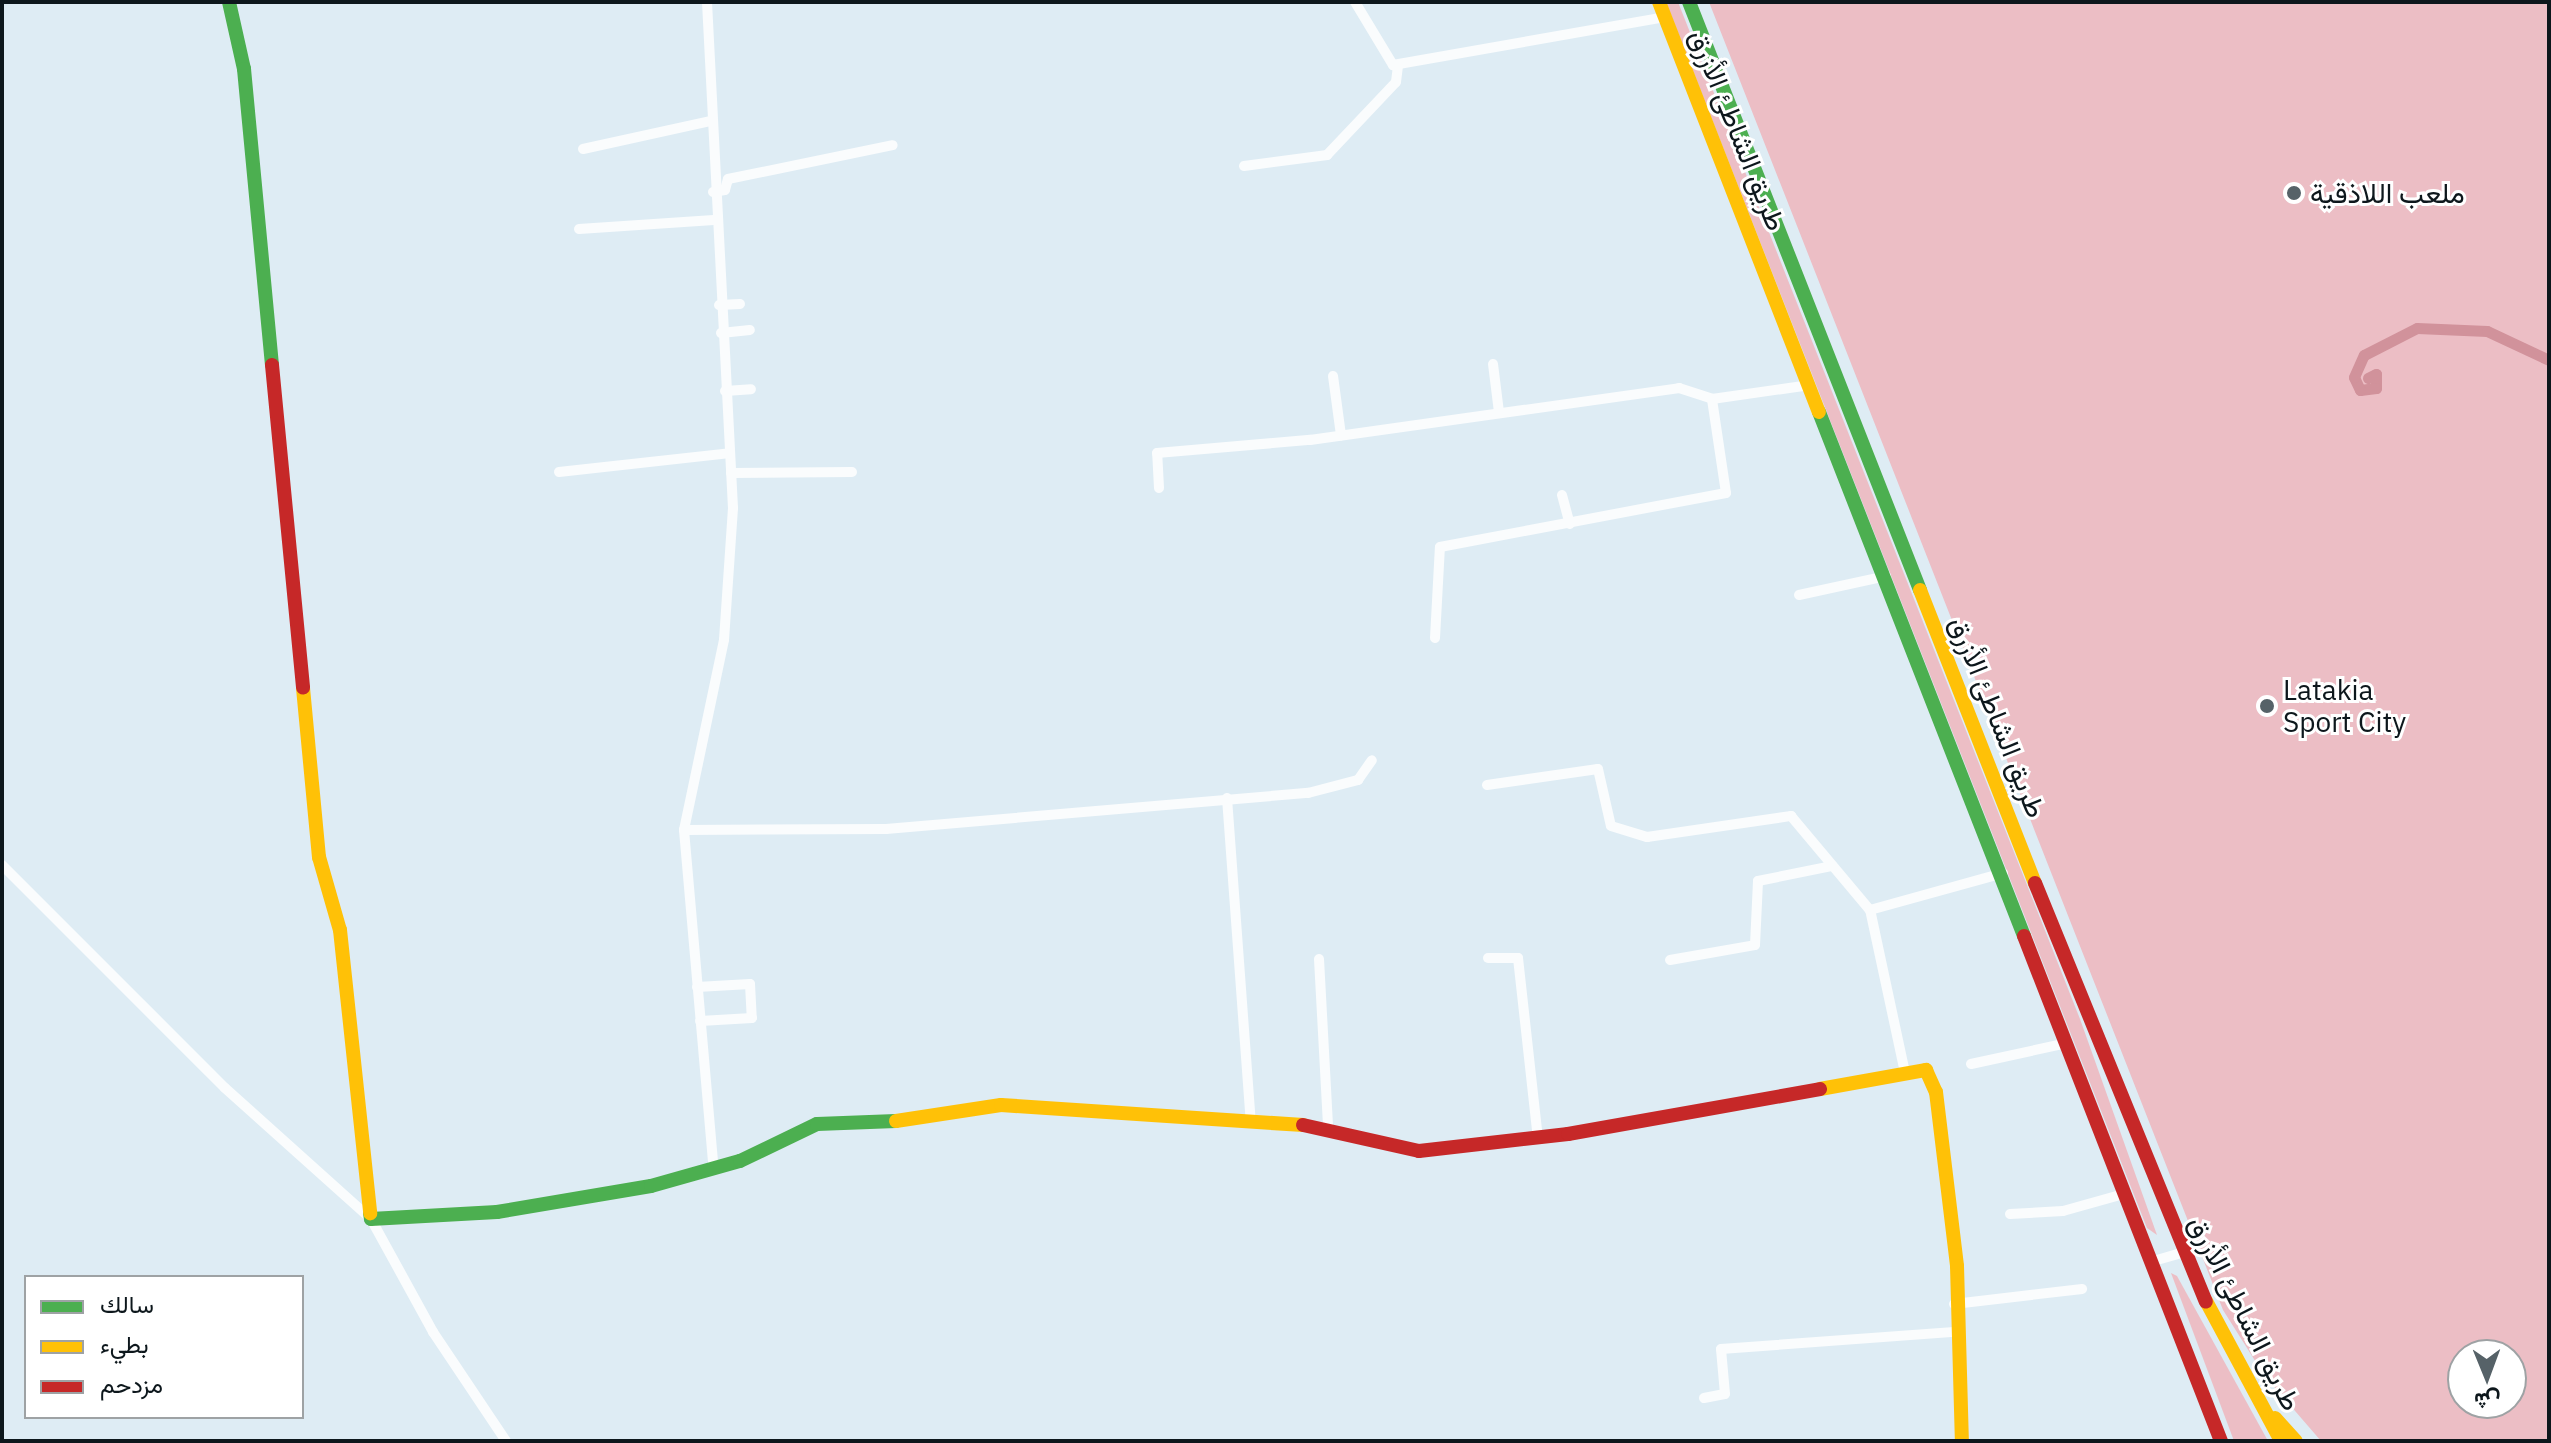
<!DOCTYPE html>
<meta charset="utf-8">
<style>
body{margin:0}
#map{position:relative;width:2551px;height:1443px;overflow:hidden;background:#deecf4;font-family:"IBM Plex Sans",Vazirmatn,sans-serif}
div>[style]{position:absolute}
.green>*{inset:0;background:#ecbec5}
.canal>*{height:11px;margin:-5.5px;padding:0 5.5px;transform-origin:5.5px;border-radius:5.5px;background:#d1929b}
.street>*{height:10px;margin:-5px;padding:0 5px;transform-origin:5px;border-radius:5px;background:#fafcfd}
.fast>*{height:14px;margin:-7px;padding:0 7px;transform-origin:7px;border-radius:7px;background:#4caf50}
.slow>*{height:14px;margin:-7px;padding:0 7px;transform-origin:7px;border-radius:7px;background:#ffc107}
.jam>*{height:14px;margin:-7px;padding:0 7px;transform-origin:7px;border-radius:7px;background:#c62828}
.dots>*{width:22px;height:22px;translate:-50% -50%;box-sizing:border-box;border:4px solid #fff;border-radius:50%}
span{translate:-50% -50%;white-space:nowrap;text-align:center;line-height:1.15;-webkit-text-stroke:6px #fff;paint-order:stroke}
.street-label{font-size:28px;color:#0d171c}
.poi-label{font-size:28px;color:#0d171c}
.left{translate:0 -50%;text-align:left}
.frame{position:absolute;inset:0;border:4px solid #0d171c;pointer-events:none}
.legend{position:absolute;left:24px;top:1275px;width:280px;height:144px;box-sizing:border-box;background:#fff;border:2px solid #9ea2a4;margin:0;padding:10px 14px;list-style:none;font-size:24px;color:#0d171c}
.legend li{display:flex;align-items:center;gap:16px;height:40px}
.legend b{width:40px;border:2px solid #9ea2a4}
.north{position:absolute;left:2447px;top:1339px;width:80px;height:80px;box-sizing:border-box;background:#fff;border:2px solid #9ea2a4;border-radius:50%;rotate:179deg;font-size:22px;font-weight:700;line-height:32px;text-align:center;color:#0d171c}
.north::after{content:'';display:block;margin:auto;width:28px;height:36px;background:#566268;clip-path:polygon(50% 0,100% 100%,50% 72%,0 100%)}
</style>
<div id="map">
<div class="green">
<i style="clip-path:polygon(1666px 2px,1678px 2px,1695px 45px,2080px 1019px,2157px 1235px,2147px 1228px)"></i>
<i style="clip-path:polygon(evenodd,1709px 2px,2549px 2px,2549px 1441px,2321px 1441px,2264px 1375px,2223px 1310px,1709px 2px,2463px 1355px,2511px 1355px,2511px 1403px,2463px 1403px,2463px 1355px)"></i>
<i style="clip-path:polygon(2171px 1273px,2177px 1276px,2268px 1441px,2234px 1441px)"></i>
</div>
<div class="canal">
<i style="left:2368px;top:378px;width:9px;rotate:-27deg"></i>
<i style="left:2376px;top:374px;width:14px;rotate:90deg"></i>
<i style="left:2376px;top:388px;width:16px;rotate:173deg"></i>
<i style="left:2360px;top:390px;width:14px;rotate:-115deg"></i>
<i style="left:2354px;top:377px;width:24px;rotate:-66deg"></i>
<i style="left:2364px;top:355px;width:59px;rotate:-27deg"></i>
<i style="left:2417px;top:328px;width:70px;rotate:2.5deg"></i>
<i style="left:2487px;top:331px;width:68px;rotate:25.1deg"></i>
</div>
<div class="street">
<i style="left:707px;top:2px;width:507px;rotate:87.06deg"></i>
<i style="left:733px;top:508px;width:132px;rotate:93.9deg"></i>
<i style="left:724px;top:640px;width:194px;rotate:101.9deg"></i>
<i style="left:684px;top:830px;width:335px;rotate:85deg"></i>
<i style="left:1355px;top:2px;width:74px;rotate:58.9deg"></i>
<i style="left:1393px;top:65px;width:276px;rotate:-10deg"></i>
<i style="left:583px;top:149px;width:130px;rotate:-12.4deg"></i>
<i style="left:1244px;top:166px;width:84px;rotate:-7.5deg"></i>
<i style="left:1327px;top:155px;width:100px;rotate:-46.6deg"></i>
<i style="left:1396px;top:82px;width:17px;rotate:-83deg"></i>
<i style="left:713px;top:192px;width:12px;rotate:-9deg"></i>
<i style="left:725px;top:190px;width:11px;rotate:-75deg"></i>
<i style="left:728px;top:179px;width:168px;rotate:-11.6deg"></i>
<i style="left:579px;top:229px;width:135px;rotate:-3.8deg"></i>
<i style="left:719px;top:305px;width:21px;rotate:-3deg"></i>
<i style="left:721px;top:333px;width:29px;rotate:-6deg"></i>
<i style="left:1493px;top:364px;width:48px;rotate:82.9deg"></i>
<i style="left:1333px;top:376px;width:60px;rotate:82.3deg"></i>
<i style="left:725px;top:391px;width:26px;rotate:-4deg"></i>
<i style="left:559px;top:472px;width:172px;rotate:-6.3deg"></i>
<i style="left:731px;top:473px;width:121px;rotate:-0.5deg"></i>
<i style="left:1159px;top:488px;width:35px;rotate:-93deg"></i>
<i style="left:1157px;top:453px;width:154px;rotate:-4.9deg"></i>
<i style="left:1310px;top:440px;width:373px;rotate:-8deg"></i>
<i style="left:1679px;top:388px;width:35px;rotate:18deg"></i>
<i style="left:1562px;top:495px;width:30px;rotate:75deg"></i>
<i style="left:1799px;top:595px;width:89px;rotate:-12.3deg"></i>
<i style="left:1435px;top:638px;width:91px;rotate:-86.9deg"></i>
<i style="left:1440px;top:547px;width:291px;rotate:-10.7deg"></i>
<i style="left:1726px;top:493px;width:95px;rotate:-98.5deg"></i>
<i style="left:1712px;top:399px;width:99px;rotate:-8.1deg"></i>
<i style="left:1487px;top:785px;width:112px;rotate:-8.2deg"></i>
<i style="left:1598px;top:769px;width:58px;rotate:77.2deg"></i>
<i style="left:1611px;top:826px;width:38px;rotate:17deg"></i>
<i style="left:1647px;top:837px;width:146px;rotate:-8.3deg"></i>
<i style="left:1791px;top:816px;width:123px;rotate:50deg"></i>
<i style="left:1227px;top:798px;width:324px;rotate:85.8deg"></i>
<i style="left:684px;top:830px;width:202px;rotate:-0.3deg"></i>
<i style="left:886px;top:829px;width:424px;rotate:-4.9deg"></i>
<i style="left:1308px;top:793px;width:52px;rotate:-14.6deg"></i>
<i style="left:1358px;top:780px;width:24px;rotate:-55deg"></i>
<i style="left:2px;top:865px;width:315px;rotate:45deg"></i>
<i style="left:225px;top:1088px;width:196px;rotate:41.9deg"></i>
<i style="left:371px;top:1219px;width:129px;rotate:61.2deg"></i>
<i style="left:433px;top:1332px;width:131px;rotate:56.2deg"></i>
<i style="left:1488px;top:958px;width:30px"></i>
<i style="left:1518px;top:958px;width:182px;rotate:83.7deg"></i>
<i style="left:1319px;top:959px;width:168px;rotate:86.9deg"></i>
<i style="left:1670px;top:960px;width:86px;rotate:-10deg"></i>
<i style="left:1755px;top:945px;width:64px;rotate:-87.3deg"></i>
<i style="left:1758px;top:881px;width:76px;rotate:-11.5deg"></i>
<i style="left:697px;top:987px;width:53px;rotate:-3.2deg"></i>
<i style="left:750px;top:984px;width:34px;rotate:87deg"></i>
<i style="left:752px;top:1018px;width:52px;rotate:176.7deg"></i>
<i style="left:1971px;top:1064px;width:98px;rotate:-12.3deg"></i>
<i style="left:1904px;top:1068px;width:162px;rotate:-102.1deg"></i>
<i style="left:1870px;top:910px;width:138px;rotate:-15.5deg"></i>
<i style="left:2010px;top:1214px;width:53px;rotate:-3.2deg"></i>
<i style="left:2063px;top:1211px;width:63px;rotate:-15.6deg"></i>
<i style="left:2150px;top:1262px;width:32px;rotate:-16deg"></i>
<i style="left:1954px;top:1304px;width:129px;rotate:-6.7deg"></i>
<i style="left:1704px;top:1398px;width:21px;rotate:-11deg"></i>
<i style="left:1725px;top:1394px;width:45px;rotate:-95.1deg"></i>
<i style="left:1721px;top:1349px;width:234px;rotate:-4.2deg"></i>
</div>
<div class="fast">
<i style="left:229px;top:2px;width:69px;rotate:77.4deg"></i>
<i style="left:244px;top:69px;width:297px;rotate:84.6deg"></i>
<i style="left:1689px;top:2px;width:632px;rotate:68.55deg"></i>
<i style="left:1819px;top:412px;width:563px;rotate:68.63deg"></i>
<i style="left:370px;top:1213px;width:6px;rotate:81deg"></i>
<i style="left:371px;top:1219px;width:126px;rotate:-3.2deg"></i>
<i style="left:497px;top:1212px;width:156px;rotate:-9.6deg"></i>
<i style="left:651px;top:1186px;width:92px;rotate:-15.7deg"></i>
<i style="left:740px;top:1161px;width:85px;rotate:-25.7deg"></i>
<i style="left:817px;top:1124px;width:79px;rotate:-2.2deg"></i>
</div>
<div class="slow">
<i style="left:1659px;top:2px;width:440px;rotate:68.7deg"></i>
<i style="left:1920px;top:590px;width:315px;rotate:68.6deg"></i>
<i style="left:303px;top:688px;width:170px;rotate:84.6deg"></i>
<i style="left:319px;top:857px;width:76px;rotate:74deg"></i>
<i style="left:340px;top:930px;width:285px;rotate:83.9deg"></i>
<i style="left:1820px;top:1089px;width:108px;rotate:-10.2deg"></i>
<i style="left:1926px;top:1070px;width:24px;rotate:66deg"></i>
<i style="left:1936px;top:1092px;width:175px;rotate:83.1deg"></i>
<i style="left:1957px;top:1266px;width:175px;rotate:88.4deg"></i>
<i style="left:896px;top:1121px;width:106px;rotate:-8.7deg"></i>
<i style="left:1001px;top:1105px;width:303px;rotate:3.8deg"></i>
<i style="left:2206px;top:1301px;width:159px;rotate:61.8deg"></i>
<i style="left:2275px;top:1418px;width:31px;rotate:48deg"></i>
</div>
<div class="jam">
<i style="left:272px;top:365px;width:324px;rotate:84.5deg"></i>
<i style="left:2035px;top:883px;width:452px;rotate:67.8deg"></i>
<i style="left:2024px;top:936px;width:542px;rotate:68.69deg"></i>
<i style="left:1303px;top:1125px;width:119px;rotate:12.6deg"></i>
<i style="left:1419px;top:1151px;width:150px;rotate:-6.5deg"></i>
<i style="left:1568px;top:1134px;width:256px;rotate:-10.1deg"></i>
</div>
<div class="dots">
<i style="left:2294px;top:193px;background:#566268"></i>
<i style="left:2267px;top:706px;background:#566268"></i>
</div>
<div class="street-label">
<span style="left:1738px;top:130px;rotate:68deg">طريق الشاطئ الأزرق</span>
<span style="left:1998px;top:717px;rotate:68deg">طريق الشاطئ الأزرق</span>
<span style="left:2245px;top:1313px;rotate:63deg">طريق الشاطئ الأزرق</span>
</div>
<div class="poi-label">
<span class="left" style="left:2310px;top:193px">ملعب اللاذقية</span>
<span class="left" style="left:2283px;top:706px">Latakia<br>Sport City</span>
</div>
<div class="frame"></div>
<ul class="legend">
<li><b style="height:10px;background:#4caf50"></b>سالك</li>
<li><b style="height:10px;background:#ffc107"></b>بطيء</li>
<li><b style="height:10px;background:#c62828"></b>مزدحم</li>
</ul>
<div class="north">ش</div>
</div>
